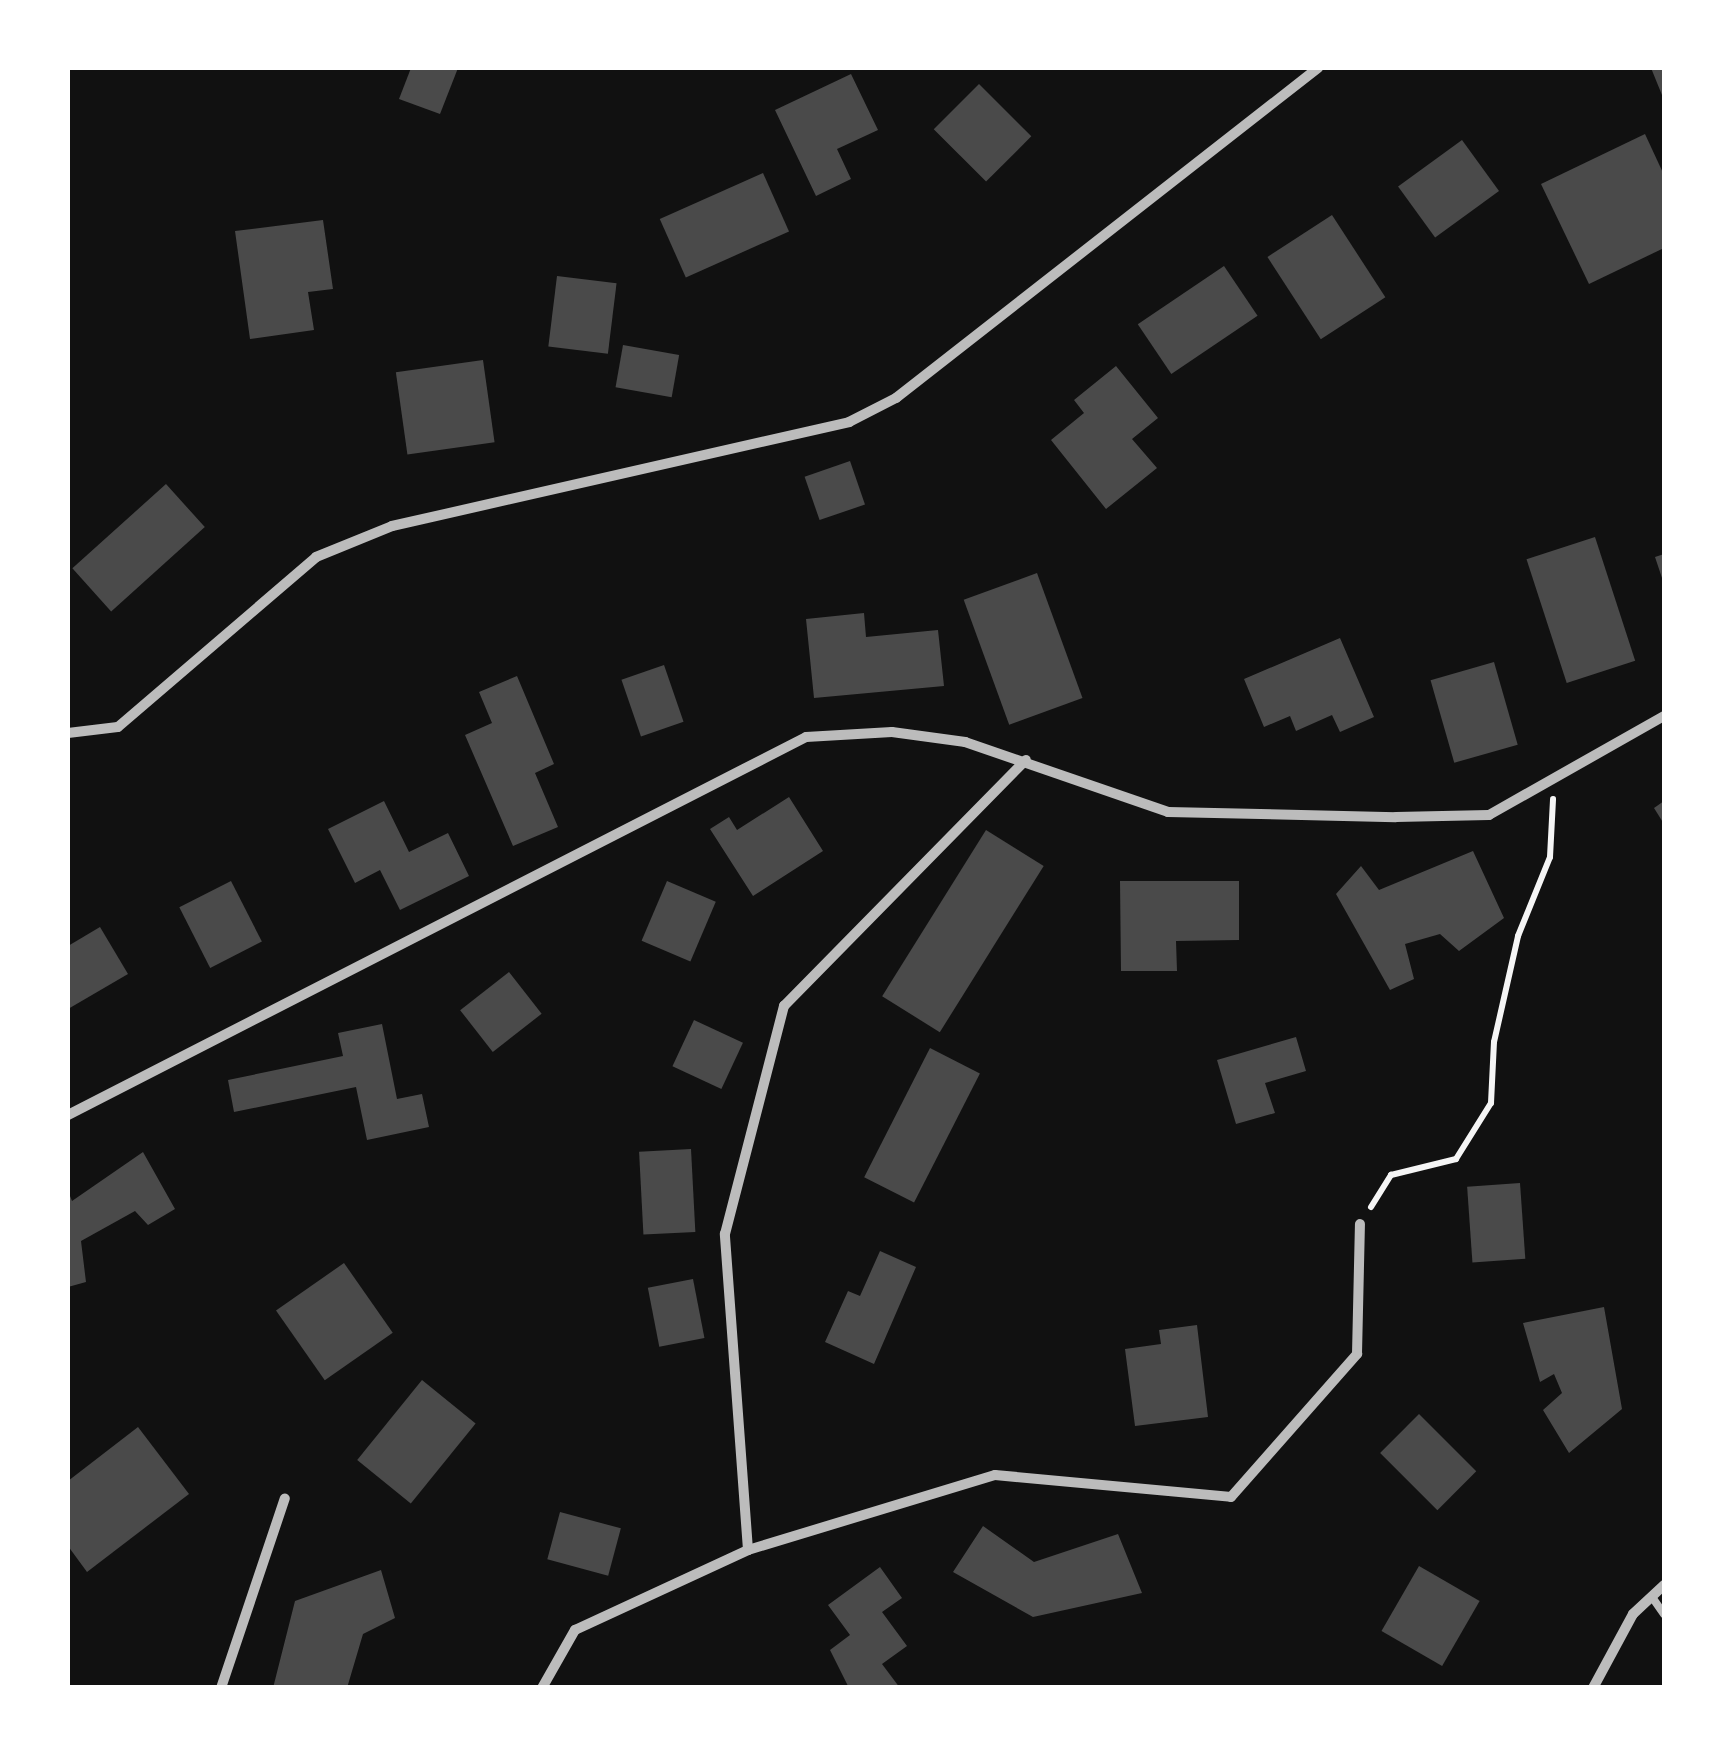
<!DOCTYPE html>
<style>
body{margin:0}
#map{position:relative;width:1732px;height:1755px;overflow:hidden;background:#111;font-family:Signika,sans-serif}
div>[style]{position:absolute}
.building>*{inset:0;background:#4a4a4a;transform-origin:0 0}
.path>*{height:6px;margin:-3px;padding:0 3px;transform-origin:3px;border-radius:3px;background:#f5f5f5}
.service>*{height:8px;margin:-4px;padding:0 4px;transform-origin:4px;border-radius:4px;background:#bcbcbc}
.minor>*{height:10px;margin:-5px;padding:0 5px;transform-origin:5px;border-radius:5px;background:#bcbcbc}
span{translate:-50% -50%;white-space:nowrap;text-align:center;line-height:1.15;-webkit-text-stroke:9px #fff;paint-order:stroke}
.frame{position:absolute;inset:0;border:70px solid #fff;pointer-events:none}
</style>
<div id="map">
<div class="building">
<i style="clip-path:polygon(411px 68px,458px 68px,440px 114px,399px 99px)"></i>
<i style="clip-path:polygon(1651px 68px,1664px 68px,1664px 100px)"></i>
<i style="clip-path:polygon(851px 74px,878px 130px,837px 149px,851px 179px,816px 196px,775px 110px)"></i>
<i style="left:979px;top:84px;width:74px;height:64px;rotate:45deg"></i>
<i style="clip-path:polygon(1645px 134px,1664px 175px,1664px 248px,1589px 284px,1541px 184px)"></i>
<i style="left:1462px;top:140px;width:63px;height:79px;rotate:54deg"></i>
<i style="left:763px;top:173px;width:64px;height:113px;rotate:66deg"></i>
<i style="left:1332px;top:215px;width:98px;height:77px;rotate:57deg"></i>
<i style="clip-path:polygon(323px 220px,333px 289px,308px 292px,314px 330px,250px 339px,235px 231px)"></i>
<i style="left:1224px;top:266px;width:60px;height:104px;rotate:56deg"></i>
<i style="left:557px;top:276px;width:60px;height:71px;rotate:7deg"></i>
<i style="left:623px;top:345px;width:57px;height:43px;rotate:10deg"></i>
<i style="left:483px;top:360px;width:83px;height:88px;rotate:82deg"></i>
<i style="clip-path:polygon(1116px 366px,1158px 418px,1132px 439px,1157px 468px,1106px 509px,1051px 440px,1084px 413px,1074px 400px)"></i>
<i style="left:850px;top:461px;width:46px;height:48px;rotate:71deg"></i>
<i style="left:166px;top:484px;width:58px;height:126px;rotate:48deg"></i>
<i style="left:1595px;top:537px;width:130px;height:72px;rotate:72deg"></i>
<i style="clip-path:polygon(1664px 554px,1664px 584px,1655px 557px)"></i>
<i style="left:1037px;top:573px;width:133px;height:78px;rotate:70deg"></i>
<i style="clip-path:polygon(864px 613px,866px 637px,938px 630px,944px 686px,814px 698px,806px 619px)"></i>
<i style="clip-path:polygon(1340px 638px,1374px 717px,1340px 732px,1332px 715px,1296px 731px,1290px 716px,1264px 727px,1244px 679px)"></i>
<i style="left:1494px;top:662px;width:86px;height:66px;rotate:74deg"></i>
<i style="left:664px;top:665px;width:60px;height:45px;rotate:71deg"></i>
<i style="clip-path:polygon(517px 676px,554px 764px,535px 773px,558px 827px,513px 846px,465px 735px,492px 723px,479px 692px)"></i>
<i style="clip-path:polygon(789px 797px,823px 851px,753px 896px,710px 829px,729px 817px,737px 830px)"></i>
<i style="clip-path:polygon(384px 801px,409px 852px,448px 833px,469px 876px,400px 910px,380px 870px,355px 883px,328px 829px)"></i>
<i style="clip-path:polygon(1664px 801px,1664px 824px,1654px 808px)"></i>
<i style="left:986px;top:830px;width:68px;height:196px;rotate:32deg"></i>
<i style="clip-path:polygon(1473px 851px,1504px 918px,1459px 951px,1440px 934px,1405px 944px,1414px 979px,1390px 990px,1336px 894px,1361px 866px,1379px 890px)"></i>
<i style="left:231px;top:881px;width:68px;height:58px;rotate:63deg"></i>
<i style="left:667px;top:881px;width:53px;height:65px;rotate:23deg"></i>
<i style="clip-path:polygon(1120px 881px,1239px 881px,1239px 940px,1176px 941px,1177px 971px,1121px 971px)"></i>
<i style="clip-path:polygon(100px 927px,128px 974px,68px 1009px,68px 946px)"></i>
<i style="left:509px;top:972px;width:53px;height:62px;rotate:52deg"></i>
<i style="left:694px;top:1020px;width:54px;height:51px;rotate:25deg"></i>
<i style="clip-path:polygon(382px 1024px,397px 1099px,422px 1094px,429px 1127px,367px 1140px,356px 1087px,234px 1112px,228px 1080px,343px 1056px,338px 1033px)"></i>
<i style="clip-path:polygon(1296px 1037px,1306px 1071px,1265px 1083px,1275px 1113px,1236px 1124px,1217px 1060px)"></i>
<i style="left:930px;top:1048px;width:56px;height:145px;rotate:27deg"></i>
<i style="left:691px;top:1149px;width:83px;height:52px;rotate:87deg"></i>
<i style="clip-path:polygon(143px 1152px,175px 1209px,148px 1225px,135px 1211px,81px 1241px,86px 1282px,68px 1287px,68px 1191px,72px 1201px)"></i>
<i style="left:1520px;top:1183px;width:76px;height:53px;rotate:86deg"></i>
<i style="clip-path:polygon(880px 1251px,916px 1267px,874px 1364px,825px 1342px,848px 1291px,860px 1296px)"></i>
<i style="left:344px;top:1263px;width:85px;height:83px;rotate:55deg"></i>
<i style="left:693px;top:1279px;width:60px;height:46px;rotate:79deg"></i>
<i style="clip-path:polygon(1604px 1307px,1622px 1409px,1569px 1453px,1543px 1410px,1562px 1393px,1554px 1374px,1540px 1382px,1523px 1323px)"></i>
<i style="clip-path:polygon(1197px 1325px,1208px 1417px,1135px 1426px,1125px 1349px,1161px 1344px,1159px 1330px)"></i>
<i style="left:422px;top:1380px;width:69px;height:103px;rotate:39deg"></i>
<i style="left:1419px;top:1414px;width:81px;height:55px;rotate:45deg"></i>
<i style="clip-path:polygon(138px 1427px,189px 1494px,87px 1572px,68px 1546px,68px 1481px)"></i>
<i style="left:560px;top:1512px;width:63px;height:49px;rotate:15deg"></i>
<i style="clip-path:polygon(983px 1526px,1034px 1562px,1118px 1534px,1142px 1593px,1033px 1617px,953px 1572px)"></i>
<i style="left:1419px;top:1566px;width:70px;height:75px;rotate:30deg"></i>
<i style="clip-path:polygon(880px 1567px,902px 1598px,882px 1612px,907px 1646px,882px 1664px,900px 1688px,849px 1688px,830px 1650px,850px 1635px,828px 1605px)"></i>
<i style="clip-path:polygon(381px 1570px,395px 1618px,363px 1634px,347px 1688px,273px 1688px,295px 1601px)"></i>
</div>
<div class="path">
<i style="left:1371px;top:1207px;width:38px;rotate:-58deg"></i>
<i style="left:1391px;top:1175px;width:67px;rotate:-13.8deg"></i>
<i style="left:1456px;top:1159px;width:66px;rotate:-58deg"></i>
<i style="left:1491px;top:1103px;width:61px;rotate:-87.2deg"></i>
<i style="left:1494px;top:1042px;width:109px;rotate:-77.2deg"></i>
<i style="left:1518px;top:936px;width:85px;rotate:-67.9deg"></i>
<i style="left:1550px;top:857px;width:58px;rotate:-87deg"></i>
</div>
<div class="service">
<i style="left:1652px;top:1597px;width:21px;rotate:55deg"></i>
</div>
<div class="minor">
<i style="left:68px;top:733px;width:50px;rotate:-6.8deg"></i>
<i style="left:118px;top:727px;width:261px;rotate:-40.6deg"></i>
<i style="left:316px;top:557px;width:82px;rotate:-22.2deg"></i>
<i style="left:392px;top:526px;width:469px;rotate:-12.8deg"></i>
<i style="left:849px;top:422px;width:53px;rotate:-27.1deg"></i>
<i style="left:896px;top:398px;width:536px;rotate:-38.03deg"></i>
<i style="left:68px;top:1115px;width:829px;rotate:-27.12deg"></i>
<i style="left:806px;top:737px;width:86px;rotate:-3.3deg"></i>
<i style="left:892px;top:732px;width:74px;rotate:7.8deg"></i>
<i style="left:965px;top:742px;width:215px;rotate:19deg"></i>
<i style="left:1168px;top:812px;width:228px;rotate:1.3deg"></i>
<i style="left:1396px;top:817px;width:93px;rotate:-1.2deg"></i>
<i style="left:1489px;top:815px;width:201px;rotate:-29.5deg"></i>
<i style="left:748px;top:1550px;width:317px;rotate:-94.2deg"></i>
<i style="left:725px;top:1234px;width:236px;rotate:-75.5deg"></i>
<i style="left:784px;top:1006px;width:345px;rotate:-45.5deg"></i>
<i style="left:221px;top:1688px;width:200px;rotate:-71.4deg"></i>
<i style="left:542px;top:1688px;width:67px;rotate:-60.4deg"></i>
<i style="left:575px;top:1630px;width:191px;rotate:-24.8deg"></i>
<i style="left:748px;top:1550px;width:258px;rotate:-16.9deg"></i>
<i style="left:995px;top:1475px;width:237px;rotate:5.3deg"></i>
<i style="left:1231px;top:1497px;width:191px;rotate:-48.6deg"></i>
<i style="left:1357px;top:1354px;width:130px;rotate:-88.7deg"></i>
<i style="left:1593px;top:1688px;width:84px;rotate:-61.6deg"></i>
<i style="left:1633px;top:1614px;width:42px;rotate:-43.1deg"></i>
</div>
<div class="frame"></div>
</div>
